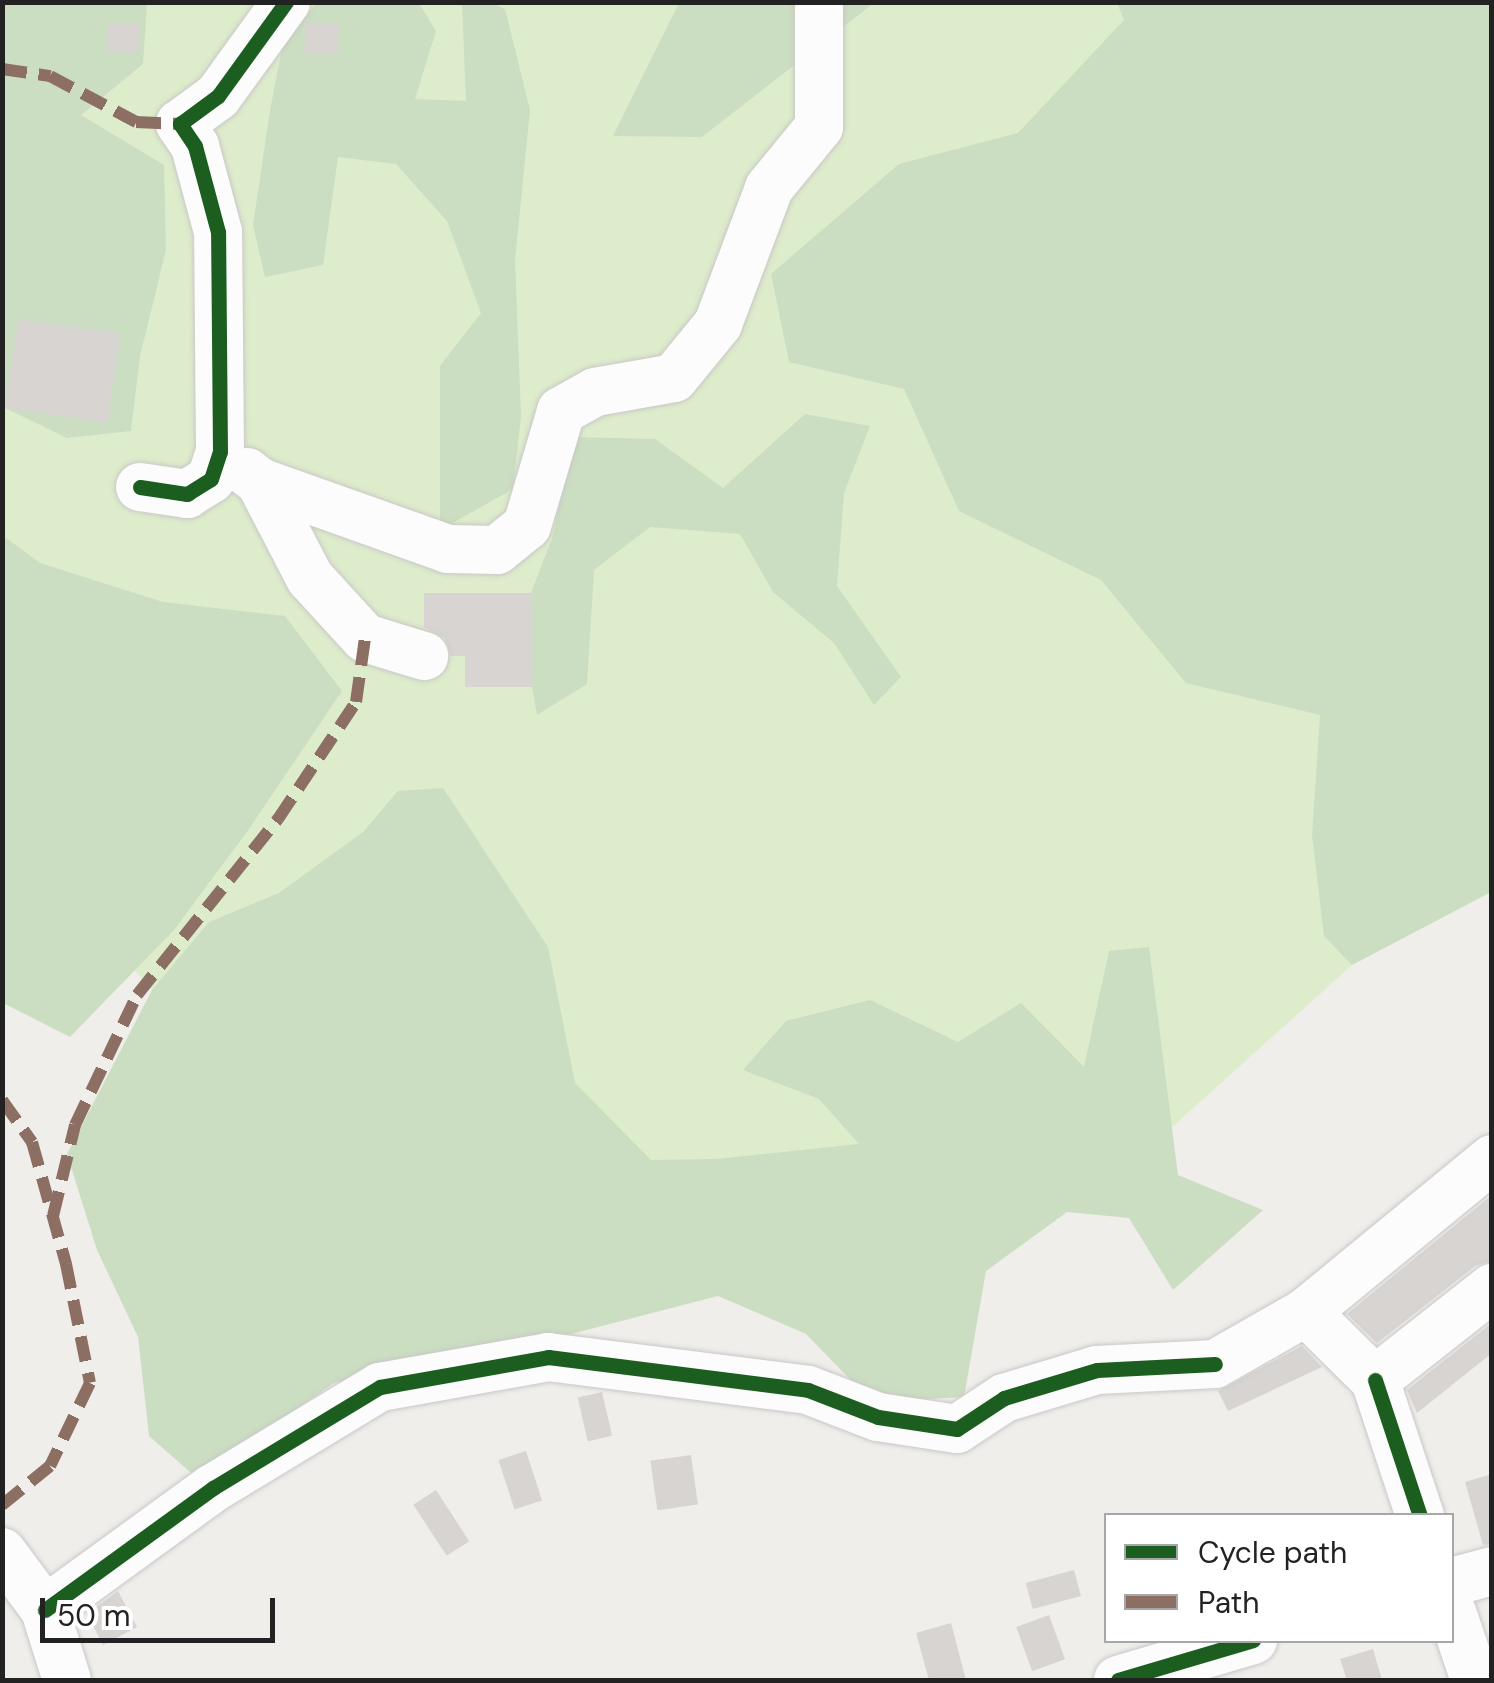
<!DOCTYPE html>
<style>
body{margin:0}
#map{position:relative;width:1494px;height:1683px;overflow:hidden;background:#f0eeeb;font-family:"DM Sans",sans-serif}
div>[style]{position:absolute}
.grass>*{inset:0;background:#ddeccb}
.forest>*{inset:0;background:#cbdec1}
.building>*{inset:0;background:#d7d4d2;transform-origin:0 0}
.roads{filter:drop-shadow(0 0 2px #c9c8c7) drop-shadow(0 0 2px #c9c8c7)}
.minor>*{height:48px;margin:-24px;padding:0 24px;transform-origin:24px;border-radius:24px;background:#fdfcfc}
.quiet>*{height:12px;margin-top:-6px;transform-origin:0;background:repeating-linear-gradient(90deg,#8d6e63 0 25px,transparent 0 37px)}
.cycleway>*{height:15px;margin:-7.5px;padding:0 7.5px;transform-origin:7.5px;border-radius:7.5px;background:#1b5e20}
span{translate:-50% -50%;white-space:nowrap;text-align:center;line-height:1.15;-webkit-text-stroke:10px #fff;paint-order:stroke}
.frame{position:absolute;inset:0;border:5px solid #222;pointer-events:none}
.legend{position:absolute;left:1104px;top:1513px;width:350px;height:130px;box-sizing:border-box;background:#fff;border:2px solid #a7a7a7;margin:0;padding:12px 18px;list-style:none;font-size:30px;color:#222}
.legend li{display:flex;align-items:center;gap:20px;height:50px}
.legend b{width:50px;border:2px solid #a7a7a7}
.scale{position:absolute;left:40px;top:1598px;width:235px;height:45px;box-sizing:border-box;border:5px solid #222;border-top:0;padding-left:12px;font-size:30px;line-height:35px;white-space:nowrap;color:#222;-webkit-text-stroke:8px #fff;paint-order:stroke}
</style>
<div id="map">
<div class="grass">
<i style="clip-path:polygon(2px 3px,1491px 3px,1491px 892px,1352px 965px,1151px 1146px,426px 1297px,3px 823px)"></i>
</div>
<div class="forest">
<i style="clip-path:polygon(2px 3px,147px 3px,143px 64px,81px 115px,164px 165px,166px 250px,140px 356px,131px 431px,67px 438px,5px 408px)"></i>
<i style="clip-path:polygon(317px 3px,419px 3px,436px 31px,415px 99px,466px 101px,462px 3px,492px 3px,505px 9px,530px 110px,515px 260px,521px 417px,513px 489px,440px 530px,440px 366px,481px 313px,447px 221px,396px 164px,338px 157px,323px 265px,265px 277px,253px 225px,270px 111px,283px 42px)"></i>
<i style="clip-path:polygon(679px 3px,874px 3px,702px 137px,613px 136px)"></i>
<i style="clip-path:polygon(1117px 3px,1491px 3px,1491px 892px,1352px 965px,1324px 936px,1312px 835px,1320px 715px,1186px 683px,1101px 580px,959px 511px,904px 389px,789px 362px,771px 274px,899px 164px,1018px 133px,1124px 20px)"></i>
<i style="clip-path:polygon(805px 414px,870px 426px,844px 493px,837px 586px,901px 677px,874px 705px,834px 643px,773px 592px,740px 534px,650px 527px,594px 570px,587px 684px,537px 715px,532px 687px,531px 593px,553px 536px,573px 437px,655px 439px,723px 488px)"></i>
<i style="clip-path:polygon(2px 535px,40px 563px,163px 602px,285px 616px,342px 691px,249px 829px,174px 930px,70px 1037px,3px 1003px)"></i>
<i style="clip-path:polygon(443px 788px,548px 947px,575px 1083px,651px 1160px,716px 1159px,859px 1144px,819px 1099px,743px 1070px,786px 1021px,870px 1000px,958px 1042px,1021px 1003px,1084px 1067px,1109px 951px,1149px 947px,1178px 1175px,1263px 1210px,1173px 1290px,1129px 1218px,1067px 1212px,986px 1271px,964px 1397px,872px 1402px,806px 1334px,718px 1296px,567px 1335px,334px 1383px,197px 1478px,149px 1436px,138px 1337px,97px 1250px,67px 1154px,152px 990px,209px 922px,279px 893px,363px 832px,398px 791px)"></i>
</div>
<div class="building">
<i style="left:306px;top:22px;width:33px;height:31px;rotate:3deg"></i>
<i style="left:140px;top:23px;width:29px;height:32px;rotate:90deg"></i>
<i style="left:18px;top:319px;width:103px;height:90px;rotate:8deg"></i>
<i style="clip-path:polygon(424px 593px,531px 593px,532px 687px,465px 687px,465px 656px,451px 656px,445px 638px,424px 627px)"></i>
<i style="clip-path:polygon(1492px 1195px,1492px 1261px,1475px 1266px,1377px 1343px,1347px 1314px)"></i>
<i style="clip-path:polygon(1492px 1323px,1492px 1353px,1417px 1413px,1407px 1390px)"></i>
<i style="clip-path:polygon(1302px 1346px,1322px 1367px,1228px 1411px,1218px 1391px)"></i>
<i style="left:602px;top:1392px;width:45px;height:25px;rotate:77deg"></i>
<i style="left:526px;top:1451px;width:52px;height:29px;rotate:72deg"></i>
<i style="left:691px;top:1455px;width:50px;height:41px;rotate:82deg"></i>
<i style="clip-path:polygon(1492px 1474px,1492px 1544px,1483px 1545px,1465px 1482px)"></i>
<i style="left:436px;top:1490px;width:61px;height:27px;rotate:57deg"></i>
<i style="left:1074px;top:1570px;width:27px;height:50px;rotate:75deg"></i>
<i style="clip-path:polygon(118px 1591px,137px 1627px,103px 1645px,87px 1614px)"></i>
<i style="left:1049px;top:1615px;width:47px;height:35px;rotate:70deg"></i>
<i style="clip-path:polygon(951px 1623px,966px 1680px,929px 1680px,916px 1633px)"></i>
<i style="clip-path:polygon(1373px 1649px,1382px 1680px,1347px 1680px,1340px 1659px)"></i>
</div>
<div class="roads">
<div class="minor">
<i style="left:247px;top:472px;width:16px;rotate:38deg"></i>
<i style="left:260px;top:482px;width:108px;rotate:62.5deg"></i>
<i style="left:310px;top:578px;width:81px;rotate:47.5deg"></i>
<i style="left:365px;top:638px;width:62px;rotate:17deg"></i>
<i style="left:260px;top:482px;width:200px;rotate:19.6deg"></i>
<i style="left:448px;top:549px;width:49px;rotate:1.2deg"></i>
<i style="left:497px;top:550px;width:38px;rotate:-39deg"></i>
<i style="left:527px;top:526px;width:120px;rotate:-73.5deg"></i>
<i style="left:561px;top:411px;width:39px;rotate:-29deg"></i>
<i style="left:595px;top:392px;width:80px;rotate:-10deg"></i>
<i style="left:674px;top:378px;width:70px;rotate:-50.8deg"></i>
<i style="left:718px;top:324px;width:145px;rotate:-69.4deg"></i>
<i style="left:769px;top:188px;width:79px;rotate:-50.7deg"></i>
<i style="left:819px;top:127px;width:125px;rotate:-90deg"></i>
<i style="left:140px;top:487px;width:48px;rotate:8.5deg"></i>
<i style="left:187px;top:494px;width:28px;rotate:-32deg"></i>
<i style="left:211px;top:479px;width:28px;rotate:-72deg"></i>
<i style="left:220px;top:452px;width:220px;rotate:-90.5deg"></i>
<i style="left:218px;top:232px;width:89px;rotate:-105deg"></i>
<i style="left:195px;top:146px;width:27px;rotate:-124deg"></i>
<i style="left:180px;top:124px;width:47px;rotate:-36.4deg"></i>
<i style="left:218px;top:96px;width:116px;rotate:-54.1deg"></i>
<i style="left:1306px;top:1312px;width:241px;rotate:-39.4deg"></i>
<i style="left:1375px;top:1380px;width:149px;rotate:-38.2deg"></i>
<i style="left:2px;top:1552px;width:72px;rotate:53.4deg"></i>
<i style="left:45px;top:1610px;width:73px;rotate:72.6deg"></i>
<i style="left:1452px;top:1582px;width:41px;rotate:-15.4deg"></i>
<i style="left:45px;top:1610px;width:208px;rotate:-36deg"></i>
<i style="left:213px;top:1488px;width:195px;rotate:-31.2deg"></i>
<i style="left:380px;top:1387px;width:171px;rotate:-10.1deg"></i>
<i style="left:548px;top:1357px;width:262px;rotate:7.2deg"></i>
<i style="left:808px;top:1390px;width:75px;rotate:21.1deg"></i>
<i style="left:878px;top:1417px;width:80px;rotate:8.6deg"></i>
<i style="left:957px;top:1429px;width:56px;rotate:-33.4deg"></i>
<i style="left:1004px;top:1398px;width:97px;rotate:-16.8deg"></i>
<i style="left:1097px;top:1370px;width:118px;rotate:-2.9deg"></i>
<i style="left:1215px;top:1364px;width:105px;rotate:-29.7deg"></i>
<i style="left:1306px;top:1312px;width:97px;rotate:44.6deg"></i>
<i style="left:1375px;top:1380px;width:143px;rotate:71.7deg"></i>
<i style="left:1452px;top:1612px;width:72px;rotate:71.3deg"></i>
<i style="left:1118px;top:1680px;width:141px;rotate:-16.5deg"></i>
</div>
</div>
<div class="quiet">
<i style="left:2px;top:69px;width:49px;rotate:8.3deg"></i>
<i style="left:50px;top:76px;width:98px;rotate:28.1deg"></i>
<i style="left:136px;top:122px;width:44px;rotate:2.6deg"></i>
<i style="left:2px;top:1100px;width:52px;rotate:54.5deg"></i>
<i style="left:32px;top:1142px;width:127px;rotate:74.4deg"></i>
<i style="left:66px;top:1264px;width:121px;rotate:78.6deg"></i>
<i style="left:90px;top:1383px;width:92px;rotate:115.7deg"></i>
<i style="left:50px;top:1466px;width:62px;rotate:140.9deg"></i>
<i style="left:53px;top:1216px;width:94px;rotate:-76.4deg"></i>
<i style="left:75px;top:1125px;width:144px;rotate:-64.5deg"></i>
<i style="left:137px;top:995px;width:226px;rotate:-51.3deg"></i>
<i style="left:278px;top:819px;width:141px;rotate:-56.3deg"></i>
<i style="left:356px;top:702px;width:65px;rotate:-82deg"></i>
</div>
<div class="cycleway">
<i style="left:140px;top:487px;width:48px;rotate:8.5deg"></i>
<i style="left:187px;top:494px;width:28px;rotate:-32deg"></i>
<i style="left:211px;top:479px;width:28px;rotate:-72deg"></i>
<i style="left:220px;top:452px;width:220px;rotate:-90.5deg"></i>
<i style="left:218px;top:232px;width:89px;rotate:-105deg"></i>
<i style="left:195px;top:146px;width:27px;rotate:-124deg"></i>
<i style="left:180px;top:124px;width:47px;rotate:-36.4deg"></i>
<i style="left:218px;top:96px;width:116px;rotate:-54.1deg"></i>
<i style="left:1375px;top:1380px;width:143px;rotate:71.7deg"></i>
<i style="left:45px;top:1610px;width:208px;rotate:-36deg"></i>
<i style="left:213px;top:1488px;width:195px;rotate:-31.2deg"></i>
<i style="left:380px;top:1387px;width:171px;rotate:-10.1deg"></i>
<i style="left:548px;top:1357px;width:262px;rotate:7.2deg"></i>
<i style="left:808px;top:1390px;width:75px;rotate:21.1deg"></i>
<i style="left:878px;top:1417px;width:80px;rotate:8.6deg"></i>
<i style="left:957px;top:1429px;width:56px;rotate:-33.4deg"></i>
<i style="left:1004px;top:1398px;width:97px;rotate:-16.8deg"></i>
<i style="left:1097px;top:1370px;width:118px;rotate:-2.9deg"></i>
<i style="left:1118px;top:1680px;width:141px;rotate:-16.5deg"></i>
</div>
<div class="frame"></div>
<ul class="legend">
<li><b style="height:12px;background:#1b5e20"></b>Cycle path</li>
<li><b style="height:12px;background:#8d6e63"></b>Path</li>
</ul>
<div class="scale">50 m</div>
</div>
